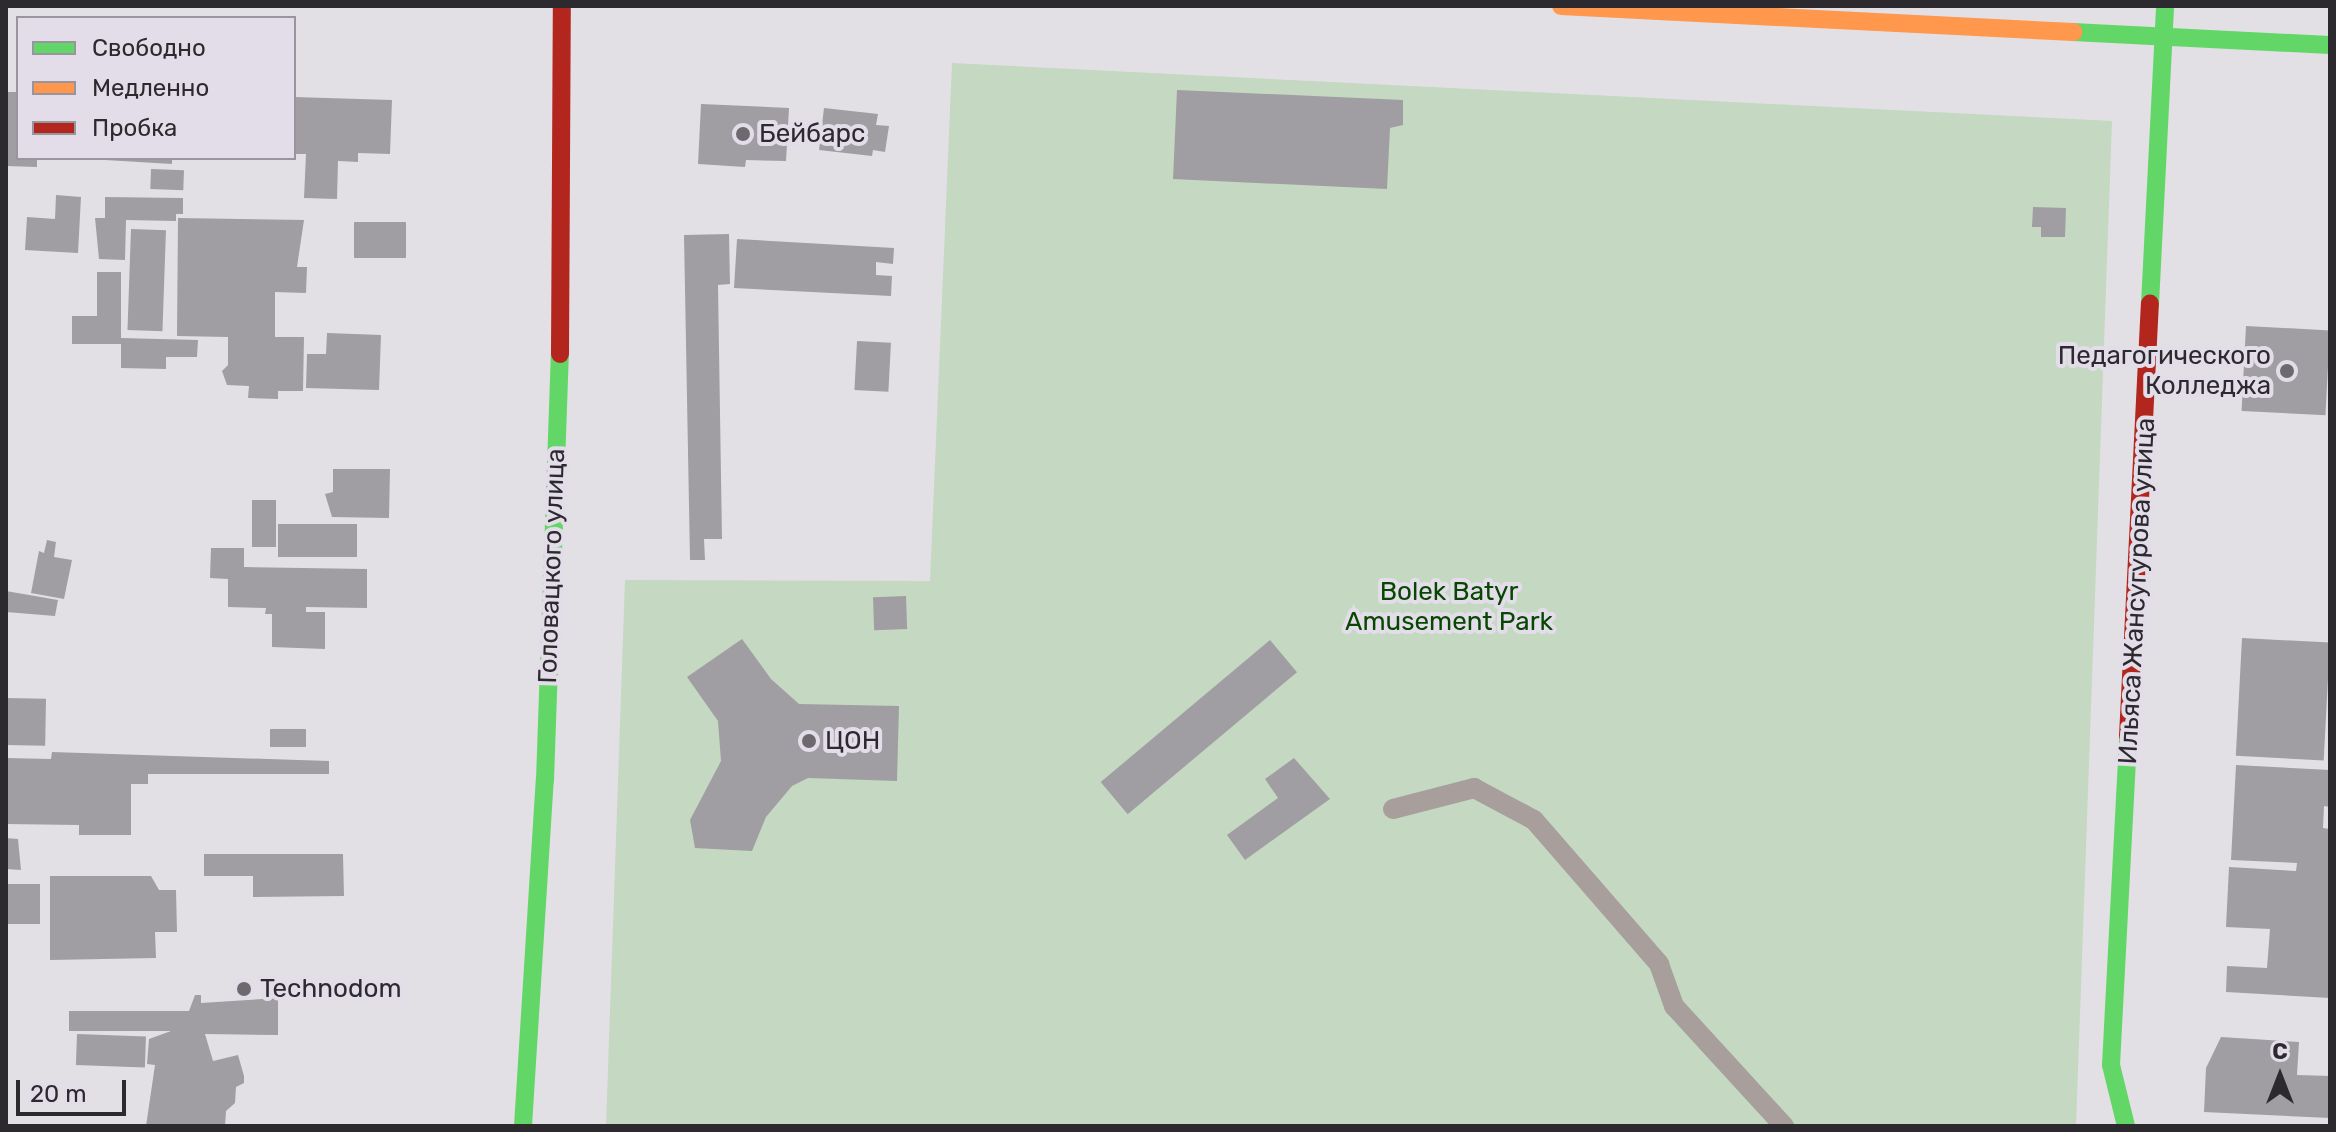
<!DOCTYPE html>
<meta charset="utf-8">
<style>
body{margin:0}
#map{position:relative;width:2336px;height:1132px;overflow:hidden;background:#e2e0e5;font-family:Rubik,sans-serif}
div>[style]{position:absolute}
.green>*{inset:0;background:#c4d8c2}
.building>*{inset:0;background:#a09ea2;transform-origin:0 0}
.lane>*{height:20px;margin:-10px;padding:0 10px;transform-origin:10px;border-radius:10px;background:#a89f9d}
.fast>*{height:18px;margin:-9px;padding:0 9px;transform-origin:9px;border-radius:9px;background:#63d668}
.slow>*{height:18px;margin:-9px;padding:0 9px;transform-origin:9px;border-radius:9px;background:#ff974d}
.jam>*{height:18px;margin:-9px;padding:0 9px;transform-origin:9px;border-radius:9px;background:#b3261e}
.dots>*{width:22px;height:22px;translate:-50% -50%;box-sizing:border-box;border:4px solid #e2dde8;border-radius:50%}
span{translate:-50% -50%;white-space:nowrap;text-align:center;line-height:1.15;-webkit-text-stroke:8px #e2dde8;paint-order:stroke}
.poi-label{font-size:26px;color:#2c2a2e}
.left{translate:0 -50%;text-align:left}
.right{translate:-100% -50%;text-align:right}
.street-label{font-size:26px;color:#2c2a2e}
.park-label{font-size:26px;color:#074701}
.frame{position:absolute;inset:0;border:8px solid #2c2a2e;pointer-events:none}
.legend{position:absolute;left:16px;top:16px;width:280px;height:144px;box-sizing:border-box;background:#e2dde8;border:2px solid #99959e;margin:0;padding:10px 14px;list-style:none;font-size:24px;color:#2c2a2e}
.legend li{display:flex;align-items:center;gap:16px;height:40px}
.legend b{width:40px;border:2px solid #99959e}
.north{position:absolute;left:2240px;top:1036px;width:80px;height:80px;-webkit-text-stroke:6px #e2dde8;paint-order:stroke;rotate:0deg;font-size:22px;font-weight:700;line-height:32px;text-align:center;color:#2c2a2e}
.north::after{content:'';display:block;margin:auto;width:28px;height:36px;background:#2c2a2e;clip-path:polygon(50% 0,100% 100%,50% 72%,0 100%)}
.scale{position:absolute;left:16px;top:1080px;width:110px;height:36px;box-sizing:border-box;border:4px solid #2c2a2e;border-top:0;padding-left:10px;font-size:24px;line-height:28px;white-space:nowrap;color:#2c2a2e;-webkit-text-stroke:6px #e2dde8;paint-order:stroke}
</style>
<div id="map">
<div class="green">
<i style="clip-path:polygon(952px 63px,2112px 121px,2076px 1126px,606px 1126px,625px 580px,930px 581px)"></i>
</div>
<div class="building">
<i style="clip-path:polygon(1177px 90px,1403px 100px,1403px 125px,1390px 128px,1387px 189px,1173px 179px)"></i>
<i style="clip-path:polygon(6px 92px,18px 92px,18px 158px,37px 158px,37px 167px,6px 166px)"></i>
<i style="clip-path:polygon(294px 97px,392px 100px,390px 154px,358px 153px,358px 162px,338px 161px,337px 199px,304px 198px,306px 154px,294px 154px)"></i>
<i style="clip-path:polygon(701px 104px,789px 108px,786px 161px,746px 160px,745px 167px,698px 164px)"></i>
<i style="clip-path:polygon(824px 108px,878px 114px,876px 125px,889px 126px,885px 152px,873px 150px,872px 156px,819px 150px)"></i>
<i style="clip-path:polygon(105px 158px,172px 158px,172px 164px,105px 160px)"></i>
<i style="left:151px;top:169px;width:33px;height:20px;rotate:2deg"></i>
<i style="clip-path:polygon(56px 195px,81px 197px,78px 253px,25px 250px,27px 217px,55px 219px)"></i>
<i style="clip-path:polygon(105px 197px,183px 198px,183px 214px,176px 214px,176px 221px,126px 220px,125px 260px,99px 259px,95px 218px,105px 218px)"></i>
<i style="clip-path:polygon(2033px 207px,2066px 208px,2065px 237px,2041px 237px,2041px 227px,2032px 227px)"></i>
<i style="clip-path:polygon(178px 218px,304px 220px,297px 267px,307px 267px,306px 293px,275px 292px,275px 337px,304px 337px,303px 391px,278px 391px,278px 399px,248px 398px,249px 386px,227px 385px,222px 371px,228px 365px,228px 337px,177px 336px)"></i>
<i style="left:354px;top:222px;width:52px;height:36px"></i>
<i style="left:131px;top:229px;width:35px;height:101px;rotate:2deg"></i>
<i style="clip-path:polygon(729px 234px,730px 284px,718px 285px,722px 539px,704px 539px,705px 560px,690px 560px,684px 235px)"></i>
<i style="clip-path:polygon(737px 239px,894px 248px,893px 264px,876px 262px,876px 275px,892px 276px,891px 296px,734px 288px)"></i>
<i style="clip-path:polygon(97px 272px,121px 272px,121px 338px,198px 340px,197px 357px,166px 357px,166px 369px,121px 368px,121px 344px,72px 344px,72px 316px,97px 316px)"></i>
<i style="left:2246px;top:326px;width:84px;height:85px;rotate:3deg"></i>
<i style="clip-path:polygon(327px 333px,381px 335px,379px 390px,306px 388px,307px 354px,326px 354px)"></i>
<i style="left:857px;top:341px;width:34px;height:49px;rotate:3deg"></i>
<i style="clip-path:polygon(333px 469px,390px 469px,389px 518px,332px 517px,325px 494px,333px 492px)"></i>
<i style="left:252px;top:500px;width:24px;height:47px"></i>
<i style="left:278px;top:524px;width:79px;height:33px"></i>
<i style="clip-path:polygon(47px 540px,56px 542px,54px 557px,72px 560px,64px 599px,31px 593px,39px 551px,44px 553px)"></i>
<i style="clip-path:polygon(211px 548px,244px 548px,244px 567px,367px 569px,367px 608px,306px 607px,306px 612px,325px 612px,325px 649px,272px 647px,272px 614px,265px 614px,266px 608px,228px 607px,228px 579px,210px 578px)"></i>
<i style="clip-path:polygon(6px 591px,58px 600px,55px 616px,6px 612px)"></i>
<i style="left:906px;top:596px;width:33px;height:33px;rotate:88deg"></i>
<i style="left:2242px;top:638px;width:88px;height:118px;rotate:3deg"></i>
<i style="clip-path:polygon(742px 639px,771px 679px,799px 704px,899px 706px,897px 781px,808px 778px,792px 786px,766px 817px,752px 851px,695px 848px,690px 820px,721px 761px,718px 721px,687px 677px)"></i>
<i style="left:1270px;top:640px;width:42px;height:221px;rotate:50deg"></i>
<i style="left:6px;top:698px;width:40px;height:47px;rotate:1deg"></i>
<i style="left:270px;top:729px;width:36px;height:18px"></i>
<i style="clip-path:polygon(52px 752px,329px 761px,329px 774px,148px 774px,148px 784px,131px 784px,131px 835px,79px 835px,79px 825px,6px 824px,6px 758px,51px 759px)"></i>
<i style="clip-path:polygon(1294px 758px,1330px 799px,1245px 860px,1227px 835px,1278px 798px,1265px 779px)"></i>
<i style="clip-path:polygon(2236px 765px,2330px 770px,2330px 807px,2324px 806px,2323px 828px,2330px 829px,2330px 998px,2226px 992px,2227px 966px,2267px 968px,2270px 929px,2226px 927px,2229px 867px,2296px 871px,2297px 863px,2231px 860px)"></i>
<i style="clip-path:polygon(6px 838px,18px 839px,21px 870px,6px 869px)"></i>
<i style="clip-path:polygon(204px 854px,343px 854px,344px 896px,253px 897px,253px 876px,204px 876px)"></i>
<i style="clip-path:polygon(50px 876px,151px 876px,159px 890px,176px 890px,177px 932px,155px 932px,156px 958px,50px 960px)"></i>
<i style="left:6px;top:884px;width:34px;height:40px"></i>
<i style="clip-path:polygon(195px 995px,201px 995px,201px 1003px,278px 998px,278px 1035px,205px 1034px,213px 1061px,238px 1055px,244px 1076px,244px 1083px,236px 1087px,235px 1103px,226px 1111px,225px 1126px,146px 1126px,155px 1065px,147px 1064px,149px 1039px,171px 1031px,69px 1031px,69px 1011px,189px 1011px)"></i>
<i style="left:77px;top:1034px;width:69px;height:31px;rotate:2deg"></i>
<i style="clip-path:polygon(2221px 1037px,2299px 1042px,2297px 1075px,2330px 1076px,2330px 1118px,2204px 1112px,2206px 1068px)"></i>
</div>
<div class="lane">
<i style="left:1393px;top:809px;width:84px;rotate:-14.5deg"></i>
<i style="left:1474px;top:788px;width:68px;rotate:28.1deg"></i>
<i style="left:1534px;top:820px;width:191px;rotate:49deg"></i>
<i style="left:1659px;top:964px;width:45px;rotate:70.3deg"></i>
<i style="left:1674px;top:1006px;width:163px;rotate:47.5deg"></i>
</div>
<div class="fast">
<i style="left:2073px;top:32px;width:257px;rotate:2.9deg"></i>
<i style="left:2150px;top:304px;width:298px;rotate:-87.1deg"></i>
<i style="left:523px;top:1126px;width:347px;rotate:-86.4deg"></i>
<i style="left:545px;top:780px;width:426px;rotate:-88deg"></i>
<i style="left:2126px;top:1126px;width:63px;rotate:-103.8deg"></i>
<i style="left:2111px;top:1065px;width:329px;rotate:-87deg"></i>
</div>
<div class="slow">
<i style="left:1561px;top:6px;width:513px;rotate:2.91deg"></i>
</div>
<div class="jam">
<i style="left:560px;top:354px;width:348px;rotate:-89.7deg"></i>
<i style="left:2128px;top:736px;width:433px;rotate:-87.1deg"></i>
</div>
<div class="dots">
<i style="left:743px;top:134px;background:#6c6a6e"></i>
<i style="left:2287px;top:371px;background:#6c6a6e"></i>
<i style="left:809px;top:741px;background:#6c6a6e"></i>
<i style="left:244px;top:989px;background:#6c6a6e"></i>
</div>
<div class="poi-label">
<span class="left" style="left:759px;top:134px">Бейбарс</span>
<span class="right" style="left:2271px;top:371px">Педагогического<br>Колледжа</span>
<span class="left" style="left:825px;top:741px">ЦОН</span>
<span class="left" style="left:260px;top:989px">Technodom</span>
</div>
<div class="street-label">
<span style="left:552px;top:566px;rotate:-88deg">Головацкого улица</span>
<span style="left:2137px;top:591px;rotate:-87deg">Ильяса Жансугурова улица</span>
</div>
<div class="park-label">
<span style="left:1449px;top:607px">Bolek Batyr<br>Amusement Park</span>
</div>
<div class="frame"></div>
<ul class="legend">
<li><b style="height:10px;background:#63d668"></b>Свободно</li>
<li><b style="height:10px;background:#ff974d"></b>Медленно</li>
<li><b style="height:10px;background:#b3261e"></b>Пробка</li>
</ul>
<div class="north">С</div>
<div class="scale">20 m</div>
</div>
